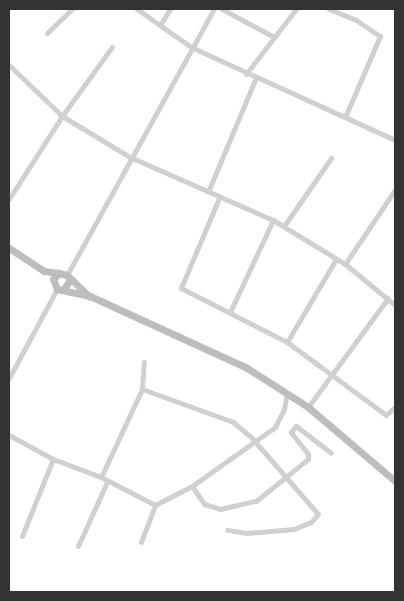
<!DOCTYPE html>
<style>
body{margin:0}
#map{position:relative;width:404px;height:601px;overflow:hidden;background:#fff;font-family:"PT Sans",sans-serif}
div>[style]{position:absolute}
.street>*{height:5px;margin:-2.5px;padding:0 2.5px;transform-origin:2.5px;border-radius:2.5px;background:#d0d0d0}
.secondary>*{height:7px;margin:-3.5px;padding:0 3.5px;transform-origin:3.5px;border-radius:3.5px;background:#bdbdbd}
span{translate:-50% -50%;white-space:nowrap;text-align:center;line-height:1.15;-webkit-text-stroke:5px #fff;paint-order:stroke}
.frame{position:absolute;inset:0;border:10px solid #333;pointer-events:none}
</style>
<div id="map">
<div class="street">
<i style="left:137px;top:9px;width:66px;rotate:35.1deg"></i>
<i style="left:191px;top:47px;width:224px;rotate:24.5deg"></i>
<i style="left:222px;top:9px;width:59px;rotate:28.3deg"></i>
<i style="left:329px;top:9px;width:29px;rotate:22deg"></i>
<i style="left:356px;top:20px;width:29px;rotate:34deg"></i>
<i style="left:380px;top:36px;width:86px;rotate:113.3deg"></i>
<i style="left:160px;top:25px;width:19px;rotate:-58deg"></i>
<i style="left:47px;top:33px;width:35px;rotate:-44deg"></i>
<i style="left:9px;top:65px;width:74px;rotate:43.9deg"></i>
<i style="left:62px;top:116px;width:79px;rotate:31.1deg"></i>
<i style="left:130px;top:157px;width:156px;rotate:23.8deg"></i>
<i style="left:273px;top:220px;width:84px;rotate:31.4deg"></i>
<i style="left:345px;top:264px;width:65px;rotate:39.4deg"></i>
<i style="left:246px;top:74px;width:82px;rotate:-52.4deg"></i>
<i style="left:208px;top:192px;width:125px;rotate:-67.3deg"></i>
<i style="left:219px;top:198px;width:98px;rotate:112.9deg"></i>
<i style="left:181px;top:288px;width:119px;rotate:27deg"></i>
<i style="left:287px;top:342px;width:123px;rotate:36.4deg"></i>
<i style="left:386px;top:415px;width:12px;rotate:-42deg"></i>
<i style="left:9px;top:199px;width:98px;rotate:-57.4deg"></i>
<i style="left:62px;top:116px;width:85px;rotate:-54.1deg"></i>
<i style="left:284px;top:226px;width:83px;rotate:-55.3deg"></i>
<i style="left:345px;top:264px;width:89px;rotate:-56deg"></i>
<i style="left:67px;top:275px;width:304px;rotate:-61.1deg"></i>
<i style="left:230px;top:312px;width:102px;rotate:-64.9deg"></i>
<i style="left:287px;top:342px;width:96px;rotate:-59.4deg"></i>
<i style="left:9px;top:378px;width:101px;rotate:-61.7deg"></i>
<i style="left:142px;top:389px;width:27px;rotate:-86deg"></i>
<i style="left:308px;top:407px;width:135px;rotate:-53.7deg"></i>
<i style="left:9px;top:435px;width:50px;rotate:28.6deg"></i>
<i style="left:53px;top:459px;width:51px;rotate:20.6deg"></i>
<i style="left:101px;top:477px;width:61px;rotate:27.4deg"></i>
<i style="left:101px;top:477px;width:97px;rotate:-65deg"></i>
<i style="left:142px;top:389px;width:97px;rotate:19.9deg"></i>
<i style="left:233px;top:422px;width:23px;rotate:40deg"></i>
<i style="left:251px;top:437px;width:102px;rotate:49deg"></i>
<i style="left:318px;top:514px;width:11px;rotate:131deg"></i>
<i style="left:311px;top:522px;width:18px;rotate:158deg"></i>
<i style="left:294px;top:529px;width:47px;rotate:175.1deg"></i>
<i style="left:247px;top:533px;width:20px;rotate:-171deg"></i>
<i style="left:192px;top:486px;width:22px;rotate:56deg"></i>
<i style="left:204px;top:504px;width:17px;rotate:17deg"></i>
<i style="left:220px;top:509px;width:37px;rotate:-13deg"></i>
<i style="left:256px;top:501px;width:67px;rotate:-38.9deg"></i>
<i style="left:308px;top:459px;width:5px;rotate:-90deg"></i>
<i style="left:308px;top:454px;width:28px;rotate:-128deg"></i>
<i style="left:291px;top:432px;width:8px;rotate:-50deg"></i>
<i style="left:296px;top:426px;width:44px;rotate:37.6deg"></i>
<i style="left:22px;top:536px;width:83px;rotate:-68.1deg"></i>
<i style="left:141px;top:542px;width:40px;rotate:-69deg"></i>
<i style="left:155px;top:505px;width:42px;rotate:-27.2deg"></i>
<i style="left:192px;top:486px;width:102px;rotate:-35.4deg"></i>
<i style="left:275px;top:427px;width:20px;rotate:-63deg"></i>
<i style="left:284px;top:409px;width:16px;rotate:-79deg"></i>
<i style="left:78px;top:546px;width:70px;rotate:-65.6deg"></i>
</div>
<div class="secondary">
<i style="left:9px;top:248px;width:42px;rotate:33.3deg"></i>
<i style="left:44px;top:271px;width:15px;rotate:8deg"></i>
<i style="left:69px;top:277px;width:28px;rotate:44deg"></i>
<i style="left:63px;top:290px;width:12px;rotate:-55deg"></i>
<i style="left:70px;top:280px;width:6px;rotate:-121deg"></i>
<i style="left:67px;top:275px;width:8px;rotate:-166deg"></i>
<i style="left:59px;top:273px;width:8px;rotate:135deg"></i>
<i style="left:53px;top:279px;width:11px;rotate:68deg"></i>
<i style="left:57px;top:289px;width:34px;rotate:12deg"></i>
<i style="left:90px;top:296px;width:173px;rotate:24.6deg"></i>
<i style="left:247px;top:368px;width:72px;rotate:32.6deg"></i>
<i style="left:308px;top:407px;width:114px;rotate:40.4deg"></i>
</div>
<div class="frame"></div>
</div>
